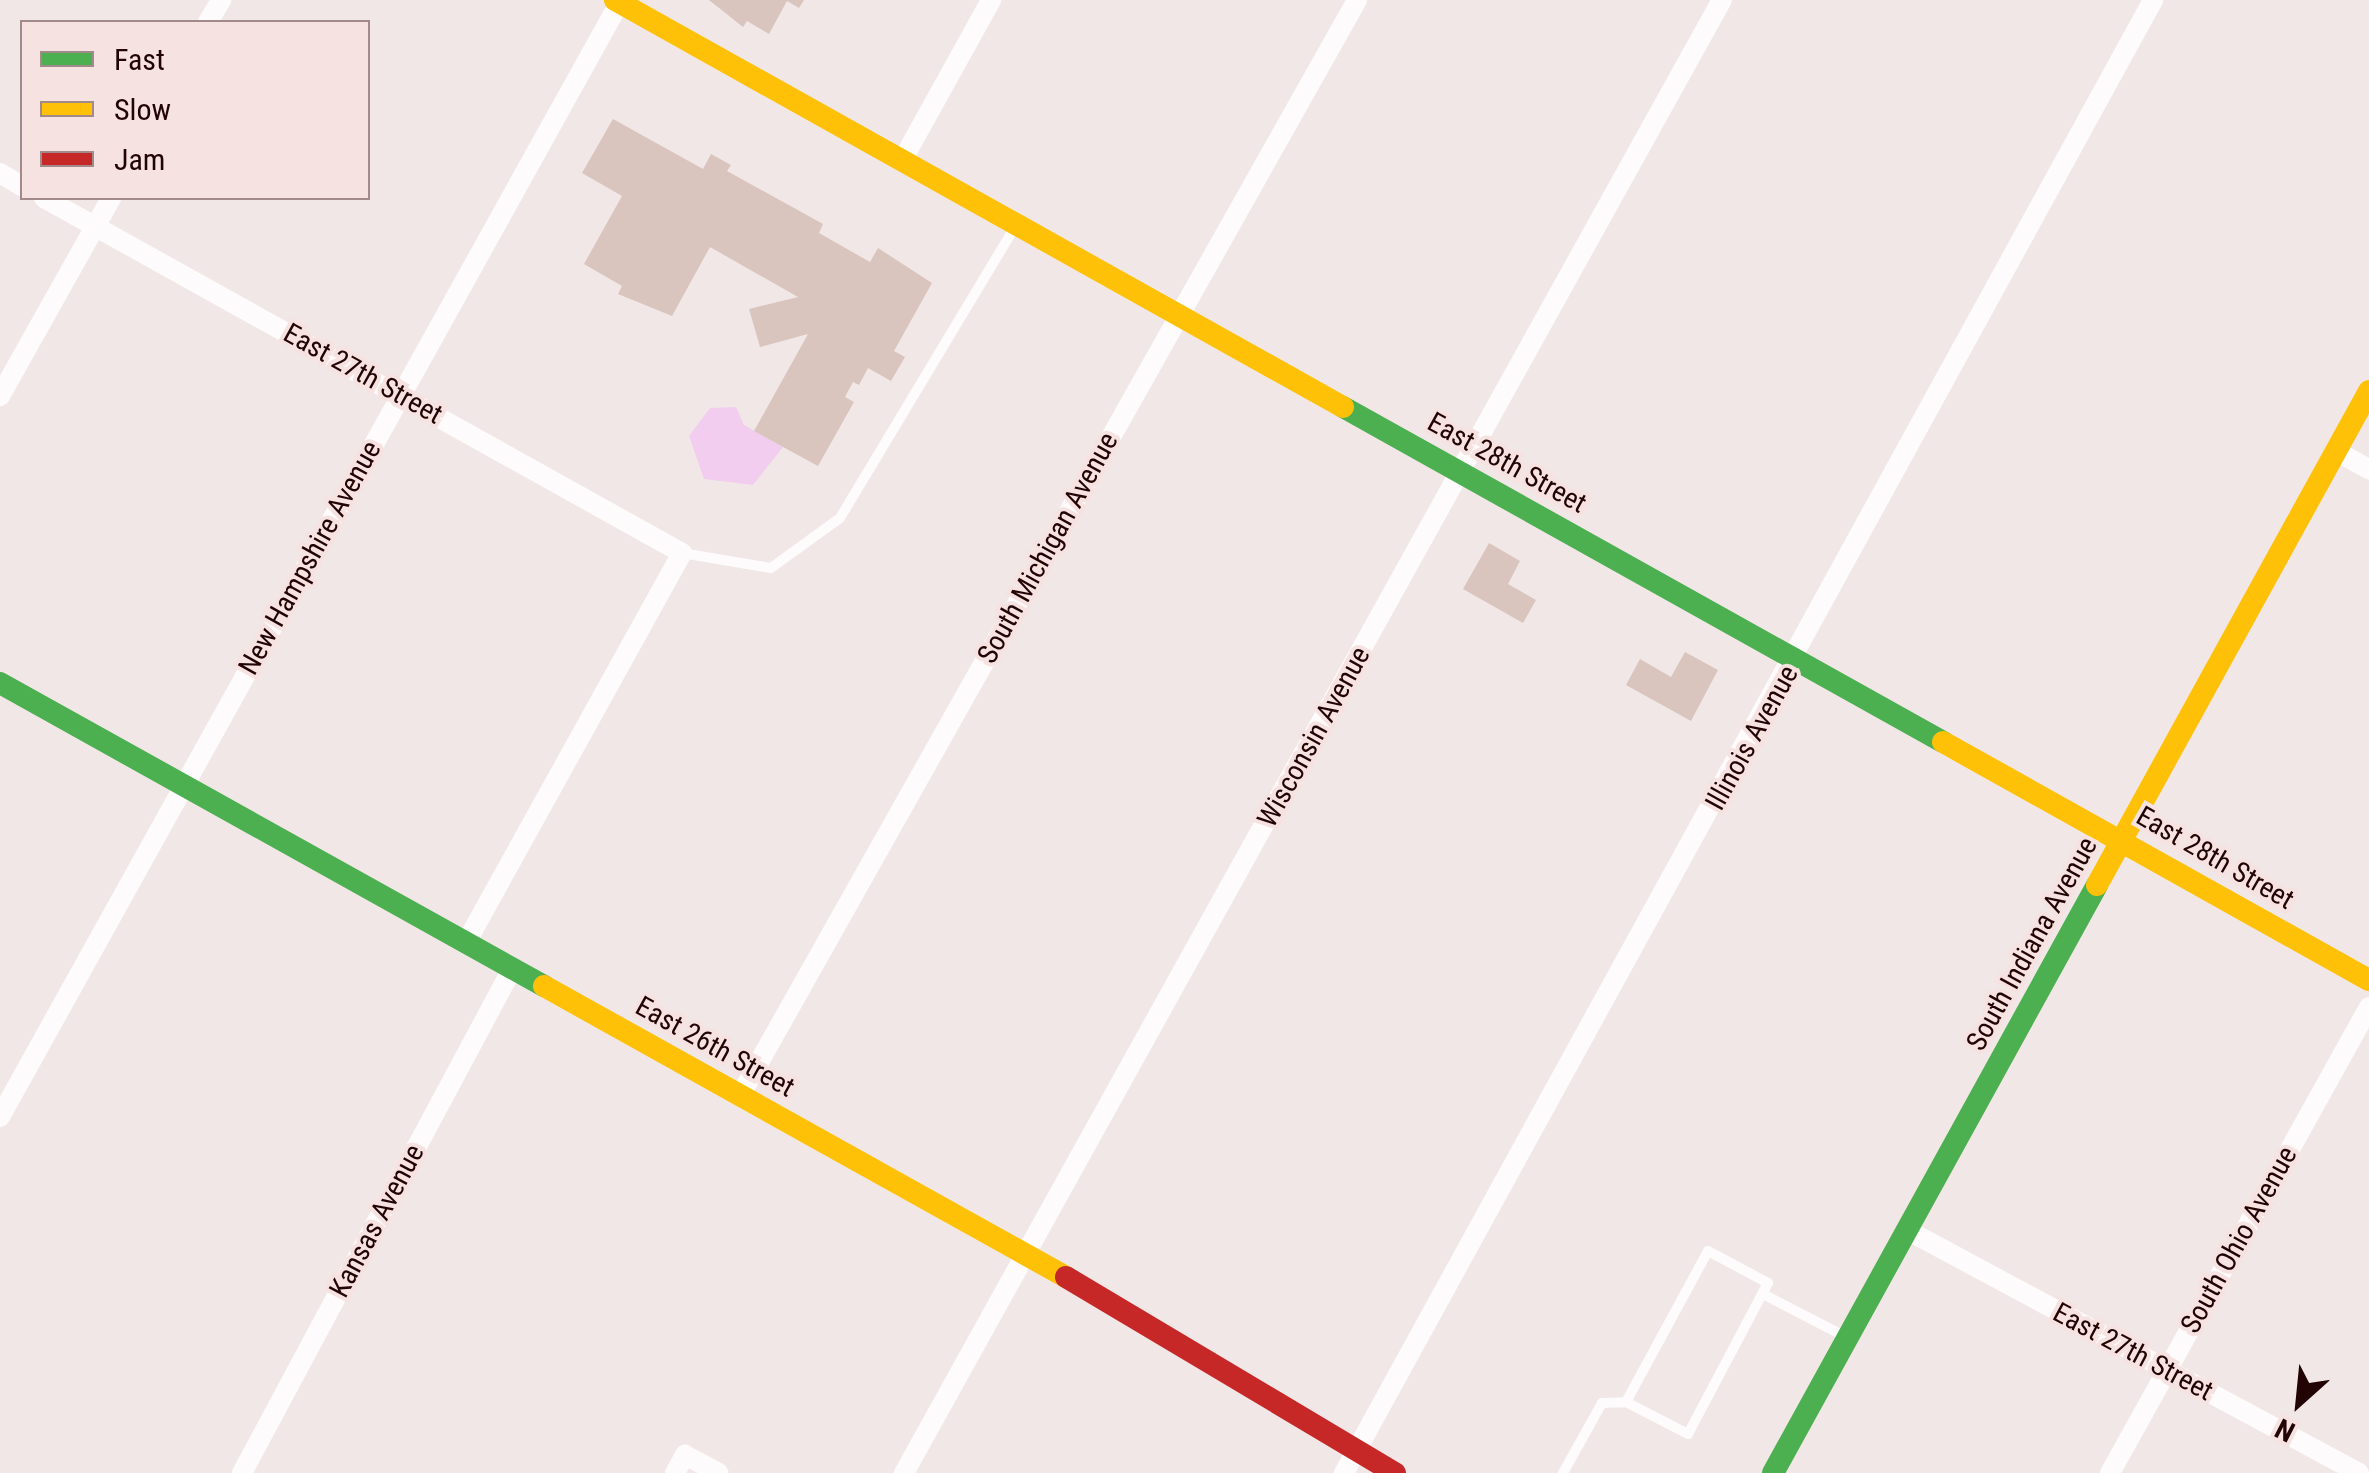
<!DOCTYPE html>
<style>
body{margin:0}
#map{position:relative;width:2369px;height:1473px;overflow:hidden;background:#f1e7e6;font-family:"Roboto Condensed",sans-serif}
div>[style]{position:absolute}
.green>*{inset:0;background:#f2cdf0}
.building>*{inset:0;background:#d9c5be}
.lane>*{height:10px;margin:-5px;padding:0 5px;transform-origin:5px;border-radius:5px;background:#fdfbfb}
.street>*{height:20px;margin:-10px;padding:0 10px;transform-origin:10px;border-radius:10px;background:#fdfbfb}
.fast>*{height:22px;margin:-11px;padding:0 11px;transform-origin:11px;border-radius:11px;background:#4caf50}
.slow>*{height:22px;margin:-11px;padding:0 11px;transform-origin:11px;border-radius:11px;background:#ffc107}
.jam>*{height:22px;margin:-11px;padding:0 11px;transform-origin:11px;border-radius:11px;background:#c62828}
span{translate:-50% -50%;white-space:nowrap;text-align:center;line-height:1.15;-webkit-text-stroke:8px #f6e3e1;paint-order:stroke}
.street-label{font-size:28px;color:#220404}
.legend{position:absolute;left:20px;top:20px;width:350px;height:180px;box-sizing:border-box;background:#f6e3e1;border:2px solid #a18a89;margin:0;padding:12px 18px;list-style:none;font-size:30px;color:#220404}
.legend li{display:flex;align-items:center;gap:20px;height:50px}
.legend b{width:50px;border:2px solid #a18a89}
.north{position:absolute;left:2249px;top:1353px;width:100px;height:100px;-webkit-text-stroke:8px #f6e3e1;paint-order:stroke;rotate:207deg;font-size:28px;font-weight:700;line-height:40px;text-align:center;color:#220404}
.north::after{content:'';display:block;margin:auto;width:35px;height:45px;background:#220404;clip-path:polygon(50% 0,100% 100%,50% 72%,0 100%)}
</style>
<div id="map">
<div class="green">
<i style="clip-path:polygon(736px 407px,744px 425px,783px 447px,753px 485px,704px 479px,689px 436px,710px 408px)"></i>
</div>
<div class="building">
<i style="clip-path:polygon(709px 0,804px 0,799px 8px,787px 1px,769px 34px,747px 21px,743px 27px)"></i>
<i style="clip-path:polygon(613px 119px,703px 169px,711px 154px,731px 165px,727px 171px,823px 224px,819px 233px,870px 262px,878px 248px,932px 283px,894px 351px,905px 357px,891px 381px,868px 368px,859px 385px,853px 382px,845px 397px,854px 402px,818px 466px,754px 431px,808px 334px,760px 347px,749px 309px,798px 297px,710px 247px,672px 316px,618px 294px,622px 286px,584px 264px,622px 196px,582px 173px)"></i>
<i style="clip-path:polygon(1489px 543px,1520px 561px,1508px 584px,1536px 600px,1523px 623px,1463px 589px)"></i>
<i style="clip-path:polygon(1685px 652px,1718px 670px,1691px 721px,1626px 685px,1640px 659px,1671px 677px)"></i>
</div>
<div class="lane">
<i style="left:682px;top:553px;width:90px;rotate:9.6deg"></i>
<i style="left:771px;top:568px;width:85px;rotate:-35.9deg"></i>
<i style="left:840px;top:518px;width:338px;rotate:-59deg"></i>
<i style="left:1763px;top:1294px;width:93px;rotate:27.4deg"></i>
<i style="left:1563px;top:1473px;width:80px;rotate:-60.9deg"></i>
<i style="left:1602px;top:1403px;width:24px;rotate:-2deg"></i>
<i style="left:1626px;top:1402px;width:70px;rotate:27.3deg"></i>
<i style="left:1688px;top:1434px;width:171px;rotate:-62.1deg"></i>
<i style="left:1768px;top:1283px;width:68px;rotate:-151.9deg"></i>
<i style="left:1708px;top:1251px;width:172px;rotate:118.5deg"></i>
</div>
<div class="street">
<i style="left:208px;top:22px;width:26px;rotate:-59deg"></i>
<i style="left:903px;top:159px;width:182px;rotate:-61deg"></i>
<i style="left:0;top:173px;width:26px;rotate:31deg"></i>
<i style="left:44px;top:198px;width:730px;rotate:29.09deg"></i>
<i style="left:682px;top:553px;width:446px;rotate:119deg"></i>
<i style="left:0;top:396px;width:227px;rotate:-60.7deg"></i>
<i style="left:2336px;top:451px;width:38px;rotate:29deg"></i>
<i style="left:740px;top:1096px;width:1258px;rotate:-60.62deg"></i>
<i style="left:0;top:1117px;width:1278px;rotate:-60.93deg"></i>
<i style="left:1907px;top:1230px;width:513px;rotate:28.26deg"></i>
<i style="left:242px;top:1473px;width:572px;rotate:-61.82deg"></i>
<i style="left:675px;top:1473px;width:21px;rotate:-61deg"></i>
<i style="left:685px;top:1455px;width:38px;rotate:28deg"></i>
<i style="left:904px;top:1473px;width:1685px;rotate:-60.96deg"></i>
<i style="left:1344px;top:1473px;width:1681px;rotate:-61.22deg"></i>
<i style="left:2110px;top:1473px;width:533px;rotate:-60.93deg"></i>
</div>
<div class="fast">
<i style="left:1343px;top:407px;width:687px;rotate:29.18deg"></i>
<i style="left:0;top:683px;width:623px;rotate:29.12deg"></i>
<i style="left:1773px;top:1473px;width:671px;rotate:-61.14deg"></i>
</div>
<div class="slow">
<i style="left:615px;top:0;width:834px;rotate:29.21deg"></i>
<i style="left:1943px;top:742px;width:488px;rotate:29.2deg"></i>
<i style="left:2097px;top:885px;width:564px;rotate:-61.16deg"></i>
<i style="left:544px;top:986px;width:598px;rotate:29.14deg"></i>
</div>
<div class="jam">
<i style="left:1066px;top:1277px;width:383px;rotate:30.8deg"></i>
</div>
<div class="street-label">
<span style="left:363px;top:374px;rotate:29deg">East 27th Street</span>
<span style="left:1507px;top:463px;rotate:29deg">East 28th Street</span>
<span style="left:1048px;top:548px;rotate:-61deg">South Michigan Avenue</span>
<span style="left:310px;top:558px;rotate:-61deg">New Hampshire Avenue</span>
<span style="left:1314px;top:737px;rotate:-61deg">Wisconsin Avenue</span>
<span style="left:1752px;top:738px;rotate:-61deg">Illinois Avenue</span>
<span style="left:2215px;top:858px;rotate:30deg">East 28th Street</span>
<span style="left:2032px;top:944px;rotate:-61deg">South Indiana Avenue</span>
<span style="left:715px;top:1047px;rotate:29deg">East 26th Street</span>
<span style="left:377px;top:1221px;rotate:-62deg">Kansas Avenue</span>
<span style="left:2239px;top:1240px;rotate:-61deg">South Ohio Avenue</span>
<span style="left:2133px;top:1352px;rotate:28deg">East 27th Street</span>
</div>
<ul class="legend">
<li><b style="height:12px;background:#4caf50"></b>Fast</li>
<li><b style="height:12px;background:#ffc107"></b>Slow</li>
<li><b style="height:12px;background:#c62828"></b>Jam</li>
</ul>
<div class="north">N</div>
</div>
